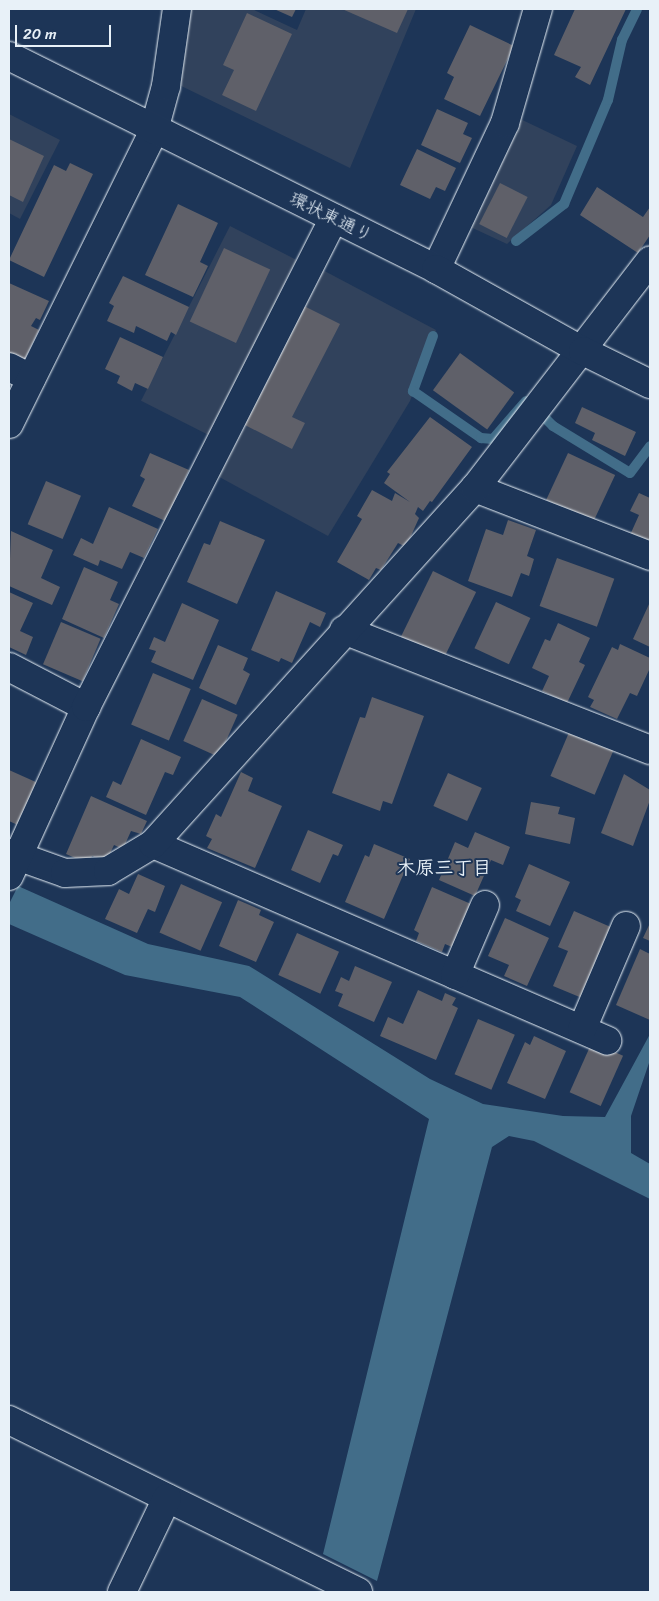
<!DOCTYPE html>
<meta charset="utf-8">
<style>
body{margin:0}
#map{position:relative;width:659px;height:1601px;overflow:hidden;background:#1d3557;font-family:Sriracha,"Klee One",sans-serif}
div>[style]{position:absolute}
.built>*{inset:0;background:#31425c;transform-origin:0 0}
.water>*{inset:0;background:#426d89}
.stream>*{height:10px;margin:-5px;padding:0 5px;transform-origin:5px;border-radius:5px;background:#426d89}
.building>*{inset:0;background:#5f6069;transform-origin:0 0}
.roads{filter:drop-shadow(0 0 1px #e8f1f8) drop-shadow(0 0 1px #e8f1f8)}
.street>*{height:28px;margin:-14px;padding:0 14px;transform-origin:14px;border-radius:14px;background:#1d3557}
.secondary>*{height:28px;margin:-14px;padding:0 14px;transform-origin:14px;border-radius:14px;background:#1d3557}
span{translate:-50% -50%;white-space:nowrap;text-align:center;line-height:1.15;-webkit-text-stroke:4px #1d3557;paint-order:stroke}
.street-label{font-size:18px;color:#e8f1f8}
.neighbourhood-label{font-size:19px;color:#e8f1f8;font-weight:700}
.frame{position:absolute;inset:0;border:10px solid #e8f1f8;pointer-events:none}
.scale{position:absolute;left:15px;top:25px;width:96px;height:22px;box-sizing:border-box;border:2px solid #e8f1f8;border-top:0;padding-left:6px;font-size:15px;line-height:18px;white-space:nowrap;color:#e8f1f8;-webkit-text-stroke:4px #1d3557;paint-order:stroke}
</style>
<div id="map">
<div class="built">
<i style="clip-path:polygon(185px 9px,252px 9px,297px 30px,306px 9px,416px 9px,350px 168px,173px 82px)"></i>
<i style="clip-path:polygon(9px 114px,60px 140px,20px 219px,9px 213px)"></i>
<i style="clip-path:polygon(514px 116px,577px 146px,551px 205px,507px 244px,464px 224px)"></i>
<i style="left:230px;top:226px;width:83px;height:196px;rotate:27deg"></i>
<i style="clip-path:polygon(317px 267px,436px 330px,410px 401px,328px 536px,212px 473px)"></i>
</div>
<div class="water">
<i style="clip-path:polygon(18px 886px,148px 944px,249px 966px,430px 1079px,483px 1104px,563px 1116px,605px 1117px,650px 1034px,650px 1060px,631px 1116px,631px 1153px,650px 1164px,650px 1199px,534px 1141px,509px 1136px,492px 1147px,377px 1581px,323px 1554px,429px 1119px,240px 997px,125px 975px,9px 924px,10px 902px)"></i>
</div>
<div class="stream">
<i style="left:516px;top:241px;width:61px;rotate:-37.6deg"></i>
<i style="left:564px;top:204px;width:113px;rotate:-67.1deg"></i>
<i style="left:608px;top:100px;width:62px;rotate:-76.9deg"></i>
<i style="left:622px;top:40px;width:34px;rotate:-64deg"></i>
<i style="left:433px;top:336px;width:59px;rotate:110deg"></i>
<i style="left:413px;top:391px;width:83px;rotate:34.7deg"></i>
<i style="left:481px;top:438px;width:12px;rotate:5deg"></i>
<i style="left:493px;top:439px;width:50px;rotate:-49deg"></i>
<i style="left:537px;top:410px;width:23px;rotate:45deg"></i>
<i style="left:553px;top:426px;width:90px;rotate:31.4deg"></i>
<i style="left:630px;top:473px;width:34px;rotate:-53deg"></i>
</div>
<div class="building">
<i style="clip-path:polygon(274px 9px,296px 9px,292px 17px)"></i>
<i style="clip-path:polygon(342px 9px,408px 9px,397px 33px)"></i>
<i style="clip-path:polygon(575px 9px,626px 9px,590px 85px,575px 77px,581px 67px,554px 55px)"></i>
<i style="clip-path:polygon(247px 13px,292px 34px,256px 111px,222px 95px,234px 70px,223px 65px)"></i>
<i style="clip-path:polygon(470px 25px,514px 46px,480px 116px,444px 99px,454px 77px,447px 73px)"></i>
<i style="clip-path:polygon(437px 109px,468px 123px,463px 134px,472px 138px,460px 163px,421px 145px)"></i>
<i style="clip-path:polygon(9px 139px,44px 156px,23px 202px,9px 195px)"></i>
<i style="clip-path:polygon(417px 149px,456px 168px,445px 191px,436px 187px,430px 199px,400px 185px)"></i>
<i style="clip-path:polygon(70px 163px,93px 174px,44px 277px,9px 260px,54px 165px,66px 171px)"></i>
<i style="left:500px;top:183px;width:31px;height:46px;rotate:27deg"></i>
<i style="clip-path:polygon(597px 187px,643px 217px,650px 207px,650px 235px,638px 253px,580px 215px)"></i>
<i style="clip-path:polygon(178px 204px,218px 223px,200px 262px,208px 266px,193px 297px,145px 275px)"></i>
<i style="left:224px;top:248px;width:51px;height:81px;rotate:25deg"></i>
<i style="clip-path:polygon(123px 276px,189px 307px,176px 335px,171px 332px,167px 341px,136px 326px,134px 333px,107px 321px,114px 306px,109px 303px)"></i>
<i style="clip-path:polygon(9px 283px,49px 301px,40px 320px,36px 318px,31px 326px,39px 330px,24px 361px,9px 354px)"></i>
<i style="clip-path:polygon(304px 306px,340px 324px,292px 417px,305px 423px,292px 449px,243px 424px)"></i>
<i style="clip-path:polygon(120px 337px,163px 357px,148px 389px,135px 383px,132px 391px,117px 383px,120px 376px,105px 369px)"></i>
<i style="left:460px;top:353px;width:67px;height:46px;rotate:36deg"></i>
<i style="clip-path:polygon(582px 407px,636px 432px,625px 456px,592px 440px,595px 433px,575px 423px)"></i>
<i style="clip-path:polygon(430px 417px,472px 447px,432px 502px,430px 501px,423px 511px,418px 507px,415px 514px,419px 518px,406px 547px,398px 543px,381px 570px,376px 568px,369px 580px,337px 562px,362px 519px,357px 516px,372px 490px,392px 501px,395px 493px,410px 502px,384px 483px,390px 474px,387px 472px)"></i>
<i style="clip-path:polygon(150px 453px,189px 470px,177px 497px,183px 500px,172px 524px,132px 506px,145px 479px,140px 476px)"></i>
<i style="left:568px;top:453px;width:52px;height:52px;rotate:25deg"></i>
<i style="left:46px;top:481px;width:38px;height:47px;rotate:23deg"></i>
<i style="clip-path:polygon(639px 493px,650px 498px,650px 544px,630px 535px,639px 515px,630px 511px)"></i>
<i style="clip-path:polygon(109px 507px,158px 529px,144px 558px,130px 552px,122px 569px,100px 560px,98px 566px,73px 555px,81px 538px,93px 544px)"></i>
<i style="clip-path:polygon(508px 520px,536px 530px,527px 556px,534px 559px,529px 576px,521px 573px,512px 597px,468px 581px,486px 529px,503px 535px)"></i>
<i style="clip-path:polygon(220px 521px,265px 540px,237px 604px,187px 582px,204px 543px,210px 545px)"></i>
<i style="clip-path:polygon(11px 531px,53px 550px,41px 578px,60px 587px,52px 605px,9px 586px)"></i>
<i style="left:557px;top:558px;width:61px;height:51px;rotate:20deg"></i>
<i style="clip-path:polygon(84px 567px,118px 582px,110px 600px,119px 604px,104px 638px,62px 619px)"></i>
<i style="left:433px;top:571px;width:48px;height:74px;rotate:26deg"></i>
<i style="clip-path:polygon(276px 591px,326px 613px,320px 627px,310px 622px,292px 663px,281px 658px,279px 662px,251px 650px)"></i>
<i style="clip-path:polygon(9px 592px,33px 603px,20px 631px,33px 637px,26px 655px,9px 647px)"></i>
<i style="left:496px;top:602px;width:38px;height:51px;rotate:25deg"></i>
<i style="clip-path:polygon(650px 602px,650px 647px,633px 639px)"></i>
<i style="clip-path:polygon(182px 603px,219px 620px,193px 680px,151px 662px,156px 651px,149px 649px,154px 637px,165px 642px)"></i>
<i style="left:61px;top:622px;width:43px;height:46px;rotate:23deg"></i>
<i style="clip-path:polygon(558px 623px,590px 638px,579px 662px,585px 665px,567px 703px,542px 691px,549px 676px,532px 668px,545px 639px,550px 641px)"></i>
<i style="clip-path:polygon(620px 644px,650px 658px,650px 668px,637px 696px,630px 693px,617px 719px,590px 707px,594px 700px,588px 697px,612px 647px,618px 650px)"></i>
<i style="clip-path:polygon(218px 645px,248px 658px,243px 670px,250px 674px,236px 705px,199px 688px)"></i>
<i style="left:153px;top:673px;width:41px;height:56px;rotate:23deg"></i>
<i style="clip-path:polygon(372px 697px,424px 716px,392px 804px,383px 801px,380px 811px,332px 793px,360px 717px,365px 718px)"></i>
<i style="left:202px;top:699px;width:39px;height:46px;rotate:24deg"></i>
<i style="left:570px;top:730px;width:48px;height:50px;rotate:23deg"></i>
<i style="clip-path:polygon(141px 739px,181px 757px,173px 775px,165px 772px,146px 815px,106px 797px,113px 781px,121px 785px)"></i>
<i style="clip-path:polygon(9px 770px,38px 783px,20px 826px,9px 821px)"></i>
<i style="clip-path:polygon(241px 772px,253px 778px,248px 791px,282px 806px,255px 868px,207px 848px,212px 839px,206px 836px,216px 814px,221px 817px)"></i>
<i style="left:448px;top:773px;width:37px;height:36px;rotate:24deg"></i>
<i style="clip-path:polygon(624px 774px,650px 790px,650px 800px,633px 846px,601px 833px)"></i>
<i style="clip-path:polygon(91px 796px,147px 821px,141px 834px,131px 831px,123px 849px,114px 845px,106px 862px,92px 856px,89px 864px,66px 854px)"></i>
<i style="clip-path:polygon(531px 802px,560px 807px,558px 814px,575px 818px,570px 844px,525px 834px)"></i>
<i style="clip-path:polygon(308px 830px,343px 845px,338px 856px,333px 854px,320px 883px,291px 870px)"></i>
<i style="clip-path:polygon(475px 832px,510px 847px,503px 865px,491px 860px,475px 896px,439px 880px,455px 842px,468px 848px)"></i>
<i style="clip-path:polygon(374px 844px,410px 859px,384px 919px,345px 902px,365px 855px,369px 857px)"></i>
<i style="clip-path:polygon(529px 864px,570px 882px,550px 926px,516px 911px,521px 900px,515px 897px)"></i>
<i style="clip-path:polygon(138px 874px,165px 886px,155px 912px,148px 909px,137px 933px,105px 919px,119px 889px,129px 894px)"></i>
<i style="left:181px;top:884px;width:45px;height:53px;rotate:24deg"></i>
<i style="clip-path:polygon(432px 887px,471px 904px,452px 947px,445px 944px,442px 952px,416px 941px,419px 933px,414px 930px)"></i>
<i style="clip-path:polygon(238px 900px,261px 910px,259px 915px,274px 922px,256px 962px,219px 946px)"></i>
<i style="clip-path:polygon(574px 911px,613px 928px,582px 998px,553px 986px,568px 951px,558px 947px)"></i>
<i style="clip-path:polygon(505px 918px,549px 938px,527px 986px,504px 976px,509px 965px,488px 956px)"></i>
<i style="clip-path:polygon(650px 923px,650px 941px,643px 938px)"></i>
<i style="left:297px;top:933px;width:46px;height:46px;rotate:24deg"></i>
<i style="clip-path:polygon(640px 949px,650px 954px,650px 1020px,616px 1005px)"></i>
<i style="clip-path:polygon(355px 966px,392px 982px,374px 1022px,338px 1006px,343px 994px,335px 991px,341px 977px,349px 981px)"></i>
<i style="clip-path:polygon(418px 990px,442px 1001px,445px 993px,456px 998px,452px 1005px,458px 1008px,436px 1060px,380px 1036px,388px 1017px,403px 1024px)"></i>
<i style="left:478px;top:1019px;width:40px;height:60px;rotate:23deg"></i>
<i style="clip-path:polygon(534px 1036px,566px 1051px,545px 1099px,507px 1083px,525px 1042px,530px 1045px)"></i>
<i style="left:592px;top:1042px;width:34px;height:55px;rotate:24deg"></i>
</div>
<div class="roads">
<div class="street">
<i style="left:436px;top:269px;width:161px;rotate:-64.7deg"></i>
<i style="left:505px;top:123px;width:119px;rotate:-73.9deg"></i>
<i style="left:9px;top:367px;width:25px;rotate:27deg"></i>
<i style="left:9px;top:424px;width:328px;rotate:-63.7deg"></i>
<i style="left:154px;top:130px;width:46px;rotate:-74.7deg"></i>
<i style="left:166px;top:86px;width:78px;rotate:-81.9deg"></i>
<i style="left:475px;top:488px;width:188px;rotate:21.2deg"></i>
<i style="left:344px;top:630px;width:329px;rotate:21.4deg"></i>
<i style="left:9px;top:667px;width:87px;rotate:27.5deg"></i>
<i style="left:153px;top:844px;width:495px;rotate:23.4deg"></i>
<i style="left:9px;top:853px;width:59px;rotate:19.7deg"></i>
<i style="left:65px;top:873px;width:43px;rotate:-2.7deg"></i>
<i style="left:108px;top:871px;width:52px;rotate:-31deg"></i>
<i style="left:153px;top:844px;width:480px;rotate:-47.9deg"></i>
<i style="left:475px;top:488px;width:287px;rotate:-52.4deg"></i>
<i style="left:9px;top:876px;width:186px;rotate:-65.5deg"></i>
<i style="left:86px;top:707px;width:548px;rotate:-63.11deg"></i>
<i style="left:455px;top:975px;width:76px;rotate:-66.8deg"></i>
<i style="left:582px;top:1029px;width:112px;rotate:-66.9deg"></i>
<i style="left:9px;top:1420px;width:389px;rotate:26.2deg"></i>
<i style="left:122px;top:1592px;width:104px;rotate:-64.4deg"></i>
</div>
<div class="secondary">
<i style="left:9px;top:56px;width:477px;rotate:26.5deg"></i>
<i style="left:436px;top:269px;width:168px;rotate:29.2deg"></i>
<i style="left:583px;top:351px;width:75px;rotate:26.2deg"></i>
</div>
</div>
<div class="street-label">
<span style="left:331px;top:217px;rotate:26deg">環状東通り</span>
</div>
<div class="neighbourhood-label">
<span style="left:444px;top:868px">木原三丁目</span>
</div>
<div class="frame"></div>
<div class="scale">20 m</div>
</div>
